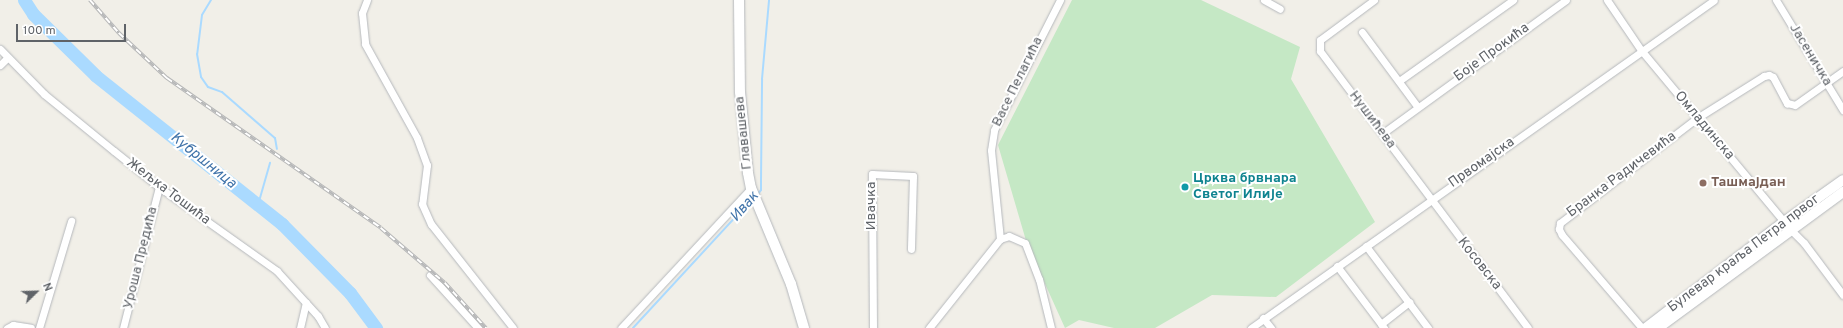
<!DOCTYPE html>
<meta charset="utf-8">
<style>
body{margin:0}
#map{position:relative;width:1843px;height:328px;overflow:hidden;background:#f1efe8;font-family:Overpass,sans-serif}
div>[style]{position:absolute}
.green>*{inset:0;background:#c5e8c5}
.stream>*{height:2px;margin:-1px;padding:0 1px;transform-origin:1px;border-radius:1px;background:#aadaff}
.river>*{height:13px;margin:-6.5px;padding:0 6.5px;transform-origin:6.5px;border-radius:6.5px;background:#aadaff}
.roads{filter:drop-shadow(0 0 1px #b5b8bc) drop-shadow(0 0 1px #b5b8bc)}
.street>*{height:7px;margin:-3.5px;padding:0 3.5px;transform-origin:3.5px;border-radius:3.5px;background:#fff}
.secondary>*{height:10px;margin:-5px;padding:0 5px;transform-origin:5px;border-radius:5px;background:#fff}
.rail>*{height:3.5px;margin-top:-1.75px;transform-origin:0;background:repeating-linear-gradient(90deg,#fff 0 6px,#b6b7b8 0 12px);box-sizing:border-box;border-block:1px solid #b6b7b8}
.dots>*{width:11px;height:11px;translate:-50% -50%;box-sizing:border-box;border:2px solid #fff;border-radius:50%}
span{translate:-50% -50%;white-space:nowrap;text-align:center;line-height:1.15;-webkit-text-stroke:4px #fff;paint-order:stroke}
.street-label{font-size:14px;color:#5f6368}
.culture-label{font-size:14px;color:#0d838f;font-weight:700}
.left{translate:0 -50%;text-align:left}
.education-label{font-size:14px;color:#785e54;font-weight:700}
.water-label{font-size:15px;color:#4174aa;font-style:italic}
.north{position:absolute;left:16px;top:272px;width:40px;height:40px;-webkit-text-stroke:3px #fff;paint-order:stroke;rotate:67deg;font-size:11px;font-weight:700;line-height:16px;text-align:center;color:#5f6368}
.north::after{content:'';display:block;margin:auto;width:14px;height:18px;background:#5f6368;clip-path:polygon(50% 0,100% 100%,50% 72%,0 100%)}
.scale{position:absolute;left:16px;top:24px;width:110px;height:18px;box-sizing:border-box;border:2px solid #5f6368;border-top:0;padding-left:5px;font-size:12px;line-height:14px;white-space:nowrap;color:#5f6368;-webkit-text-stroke:3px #fff;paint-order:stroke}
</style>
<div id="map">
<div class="green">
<i style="clip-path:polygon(1072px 0,1201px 0,1300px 47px,1291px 79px,1375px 222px,1276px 297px,1212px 295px,1155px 328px,1114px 328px,1079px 320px,1065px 328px,1027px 244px,998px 145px)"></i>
</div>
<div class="stream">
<i style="left:211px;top:0;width:17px;rotate:121deg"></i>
<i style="left:202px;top:15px;width:39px;rotate:97deg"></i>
<i style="left:197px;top:54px;width:23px;rotate:80deg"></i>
<i style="left:201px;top:77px;width:12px;rotate:55deg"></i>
<i style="left:208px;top:87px;width:15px;rotate:20deg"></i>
<i style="left:222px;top:92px;width:70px;rotate:41deg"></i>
<i style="left:275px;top:138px;width:11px;rotate:80deg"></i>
<i style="left:757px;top:195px;width:6px;rotate:-51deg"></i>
<i style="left:761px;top:190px;width:9px;rotate:-90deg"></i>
<i style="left:761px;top:181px;width:102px;rotate:-89.4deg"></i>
<i style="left:762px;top:79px;width:79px;rotate:-84.9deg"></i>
<i style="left:258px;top:205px;width:44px;rotate:-74.1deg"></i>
<i style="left:633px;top:328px;width:176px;rotate:-47.3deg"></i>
</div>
<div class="river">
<i style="left:24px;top:0;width:17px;rotate:57deg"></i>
<i style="left:33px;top:14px;width:88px;rotate:44.5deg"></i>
<i style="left:96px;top:76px;width:238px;rotate:38.5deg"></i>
<i style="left:282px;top:224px;width:97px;rotate:45.4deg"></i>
<i style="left:350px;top:293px;width:44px;rotate:53.4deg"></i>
</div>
<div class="roads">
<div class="street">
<i style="left:367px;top:0;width:14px;rotate:111deg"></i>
<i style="left:362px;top:13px;width:31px;rotate:84deg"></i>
<i style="left:365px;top:44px;width:107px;rotate:61deg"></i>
<i style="left:417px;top:138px;width:29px;rotate:70deg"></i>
<i style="left:427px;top:165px;width:39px;rotate:97deg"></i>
<i style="left:422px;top:204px;width:22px;rotate:66deg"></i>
<i style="left:431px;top:224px;width:132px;rotate:51.7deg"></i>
<i style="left:1264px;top:0;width:18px;rotate:29deg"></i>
<i style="left:1374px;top:0;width:67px;rotate:143.5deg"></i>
<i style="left:1320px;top:40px;width:11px;rotate:90deg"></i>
<i style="left:1320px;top:51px;width:346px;rotate:53.1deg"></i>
<i style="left:1607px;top:0;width:60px;rotate:55.8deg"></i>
<i style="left:1641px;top:50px;width:233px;rotate:50.2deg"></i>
<i style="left:1790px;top:229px;width:20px;rotate:45deg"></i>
<i style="left:1804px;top:243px;width:65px;rotate:53.1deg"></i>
<i style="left:1776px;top:0;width:129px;rotate:58.7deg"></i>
<i style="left:1362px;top:32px;width:92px;rotate:53.4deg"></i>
<i style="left:0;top:49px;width:63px;rotate:45.6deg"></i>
<i style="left:44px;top:94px;width:90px;rotate:39.2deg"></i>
<i style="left:114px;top:151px;width:58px;rotate:38.7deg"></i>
<i style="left:159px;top:187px;width:145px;rotate:35.4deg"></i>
<i style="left:277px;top:271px;width:61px;rotate:47.7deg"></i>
<i style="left:318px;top:316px;width:14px;rotate:60deg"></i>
<i style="left:0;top:65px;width:10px;rotate:-45deg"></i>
<i style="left:1399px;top:81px;width:140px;rotate:-35.4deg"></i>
<i style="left:1383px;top:133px;width:226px;rotate:-36deg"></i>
<i style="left:1000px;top:239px;width:89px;rotate:-95.8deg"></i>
<i style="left:991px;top:150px;width:20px;rotate:-81deg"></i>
<i style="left:994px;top:130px;width:146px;rotate:-63.1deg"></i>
<i style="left:1000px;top:239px;width:9px;rotate:-18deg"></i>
<i style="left:1009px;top:236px;width:17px;rotate:24deg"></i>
<i style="left:1025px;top:243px;width:39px;rotate:69deg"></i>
<i style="left:1039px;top:279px;width:50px;rotate:76.2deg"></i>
<i style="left:1366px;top:246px;width:103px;rotate:52.9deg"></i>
<i style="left:1337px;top:266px;width:78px;rotate:52.8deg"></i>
<i style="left:430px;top:275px;width:72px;rotate:47.8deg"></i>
<i style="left:1263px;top:318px;width:13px;rotate:51deg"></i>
<i style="left:1381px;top:324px;width:36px;rotate:-38deg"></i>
<i style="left:7px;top:328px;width:7px;rotate:-27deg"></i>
<i style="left:13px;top:325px;width:18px;rotate:9deg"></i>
<i style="left:39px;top:328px;width:112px;rotate:-73.3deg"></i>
<i style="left:123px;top:328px;width:146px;rotate:-75.7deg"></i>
<i style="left:300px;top:328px;width:26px;rotate:-77deg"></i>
<i style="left:621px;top:328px;width:191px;rotate:-47.1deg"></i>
<i style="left:873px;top:328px;width:154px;rotate:-90.4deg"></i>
<i style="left:872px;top:174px;width:41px;rotate:2.8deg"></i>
<i style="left:913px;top:176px;width:73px;rotate:91.6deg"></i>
<i style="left:929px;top:328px;width:114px;rotate:-51.4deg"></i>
<i style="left:1251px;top:328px;width:567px;rotate:-35.31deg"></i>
<i style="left:1642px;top:328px;width:123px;rotate:-130.7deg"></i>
<i style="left:1562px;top:235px;width:7px;rotate:-117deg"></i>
<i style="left:1559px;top:229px;width:6px;rotate:-81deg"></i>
<i style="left:1560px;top:223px;width:173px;rotate:-37.5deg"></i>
<i style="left:1697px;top:118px;width:79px;rotate:-32.1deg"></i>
<i style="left:1764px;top:76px;width:5px;rotate:-11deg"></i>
<i style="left:1769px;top:75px;width:4px;rotate:27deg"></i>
<i style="left:1773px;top:77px;width:30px;rotate:62deg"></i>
<i style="left:1787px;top:103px;width:8px;rotate:14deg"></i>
<i style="left:1795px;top:105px;width:59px;rotate:-35.3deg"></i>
</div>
<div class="secondary">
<i style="left:739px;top:0;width:92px;rotate:89.4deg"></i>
<i style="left:740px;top:92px;width:81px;rotate:84.4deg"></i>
<i style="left:748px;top:173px;width:15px;rotate:79deg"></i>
<i style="left:751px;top:188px;width:104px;rotate:67.4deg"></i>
<i style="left:791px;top:284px;width:46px;rotate:73.5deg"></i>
<i style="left:1646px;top:328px;width:174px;rotate:-37.5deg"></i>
<i style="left:1784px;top:222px;width:72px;rotate:-35.4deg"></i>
<i style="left:1658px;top:328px;width:230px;rotate:-36.3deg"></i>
</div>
</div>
<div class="rail">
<i style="left:90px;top:0;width:44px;rotate:48.7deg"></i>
<i style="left:119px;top:33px;width:66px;rotate:43.2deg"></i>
<i style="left:167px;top:78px;width:261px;rotate:35deg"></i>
<i style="left:381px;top:228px;width:84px;rotate:40.7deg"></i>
<i style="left:445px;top:283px;width:61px;rotate:47.7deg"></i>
</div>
<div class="dots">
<i style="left:1703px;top:183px;background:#8d6e63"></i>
<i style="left:1185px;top:187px;background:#0f9aa8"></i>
</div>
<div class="street-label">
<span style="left:1492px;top:53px;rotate:-36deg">Боје Прокића</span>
<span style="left:1810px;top:55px;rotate:59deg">Јасеничка</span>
<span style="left:1018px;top:82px;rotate:-64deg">Васе Пелагића</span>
<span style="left:1372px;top:120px;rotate:53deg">Нушићева</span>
<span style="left:1704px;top:126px;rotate:50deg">Омладинска</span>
<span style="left:744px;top:133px;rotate:-96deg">Главашева</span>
<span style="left:1482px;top:163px;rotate:-35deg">Првомајска</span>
<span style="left:1622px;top:175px;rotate:-37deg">Бранка Радичевића</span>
<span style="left:168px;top:192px;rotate:37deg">Жељка Тошића</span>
<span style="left:872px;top:206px;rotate:-90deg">Ивачка</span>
<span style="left:1744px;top:254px;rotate:-37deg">Булевар краља Петра првог</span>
<span style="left:141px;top:258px;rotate:-76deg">Уроша Предића</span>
<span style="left:1479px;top:264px;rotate:52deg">Косовска</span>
</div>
<div class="culture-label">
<span class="left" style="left:1193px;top:187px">Црква брвнара<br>Светог Илије</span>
</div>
<div class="education-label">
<span class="left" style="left:1711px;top:183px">Ташмајдан</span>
</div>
<div class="water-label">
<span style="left:203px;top:161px;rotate:39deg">Кубршница</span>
<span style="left:745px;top:207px;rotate:-49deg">Ивак</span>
</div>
<div class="north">N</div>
<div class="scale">100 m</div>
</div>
